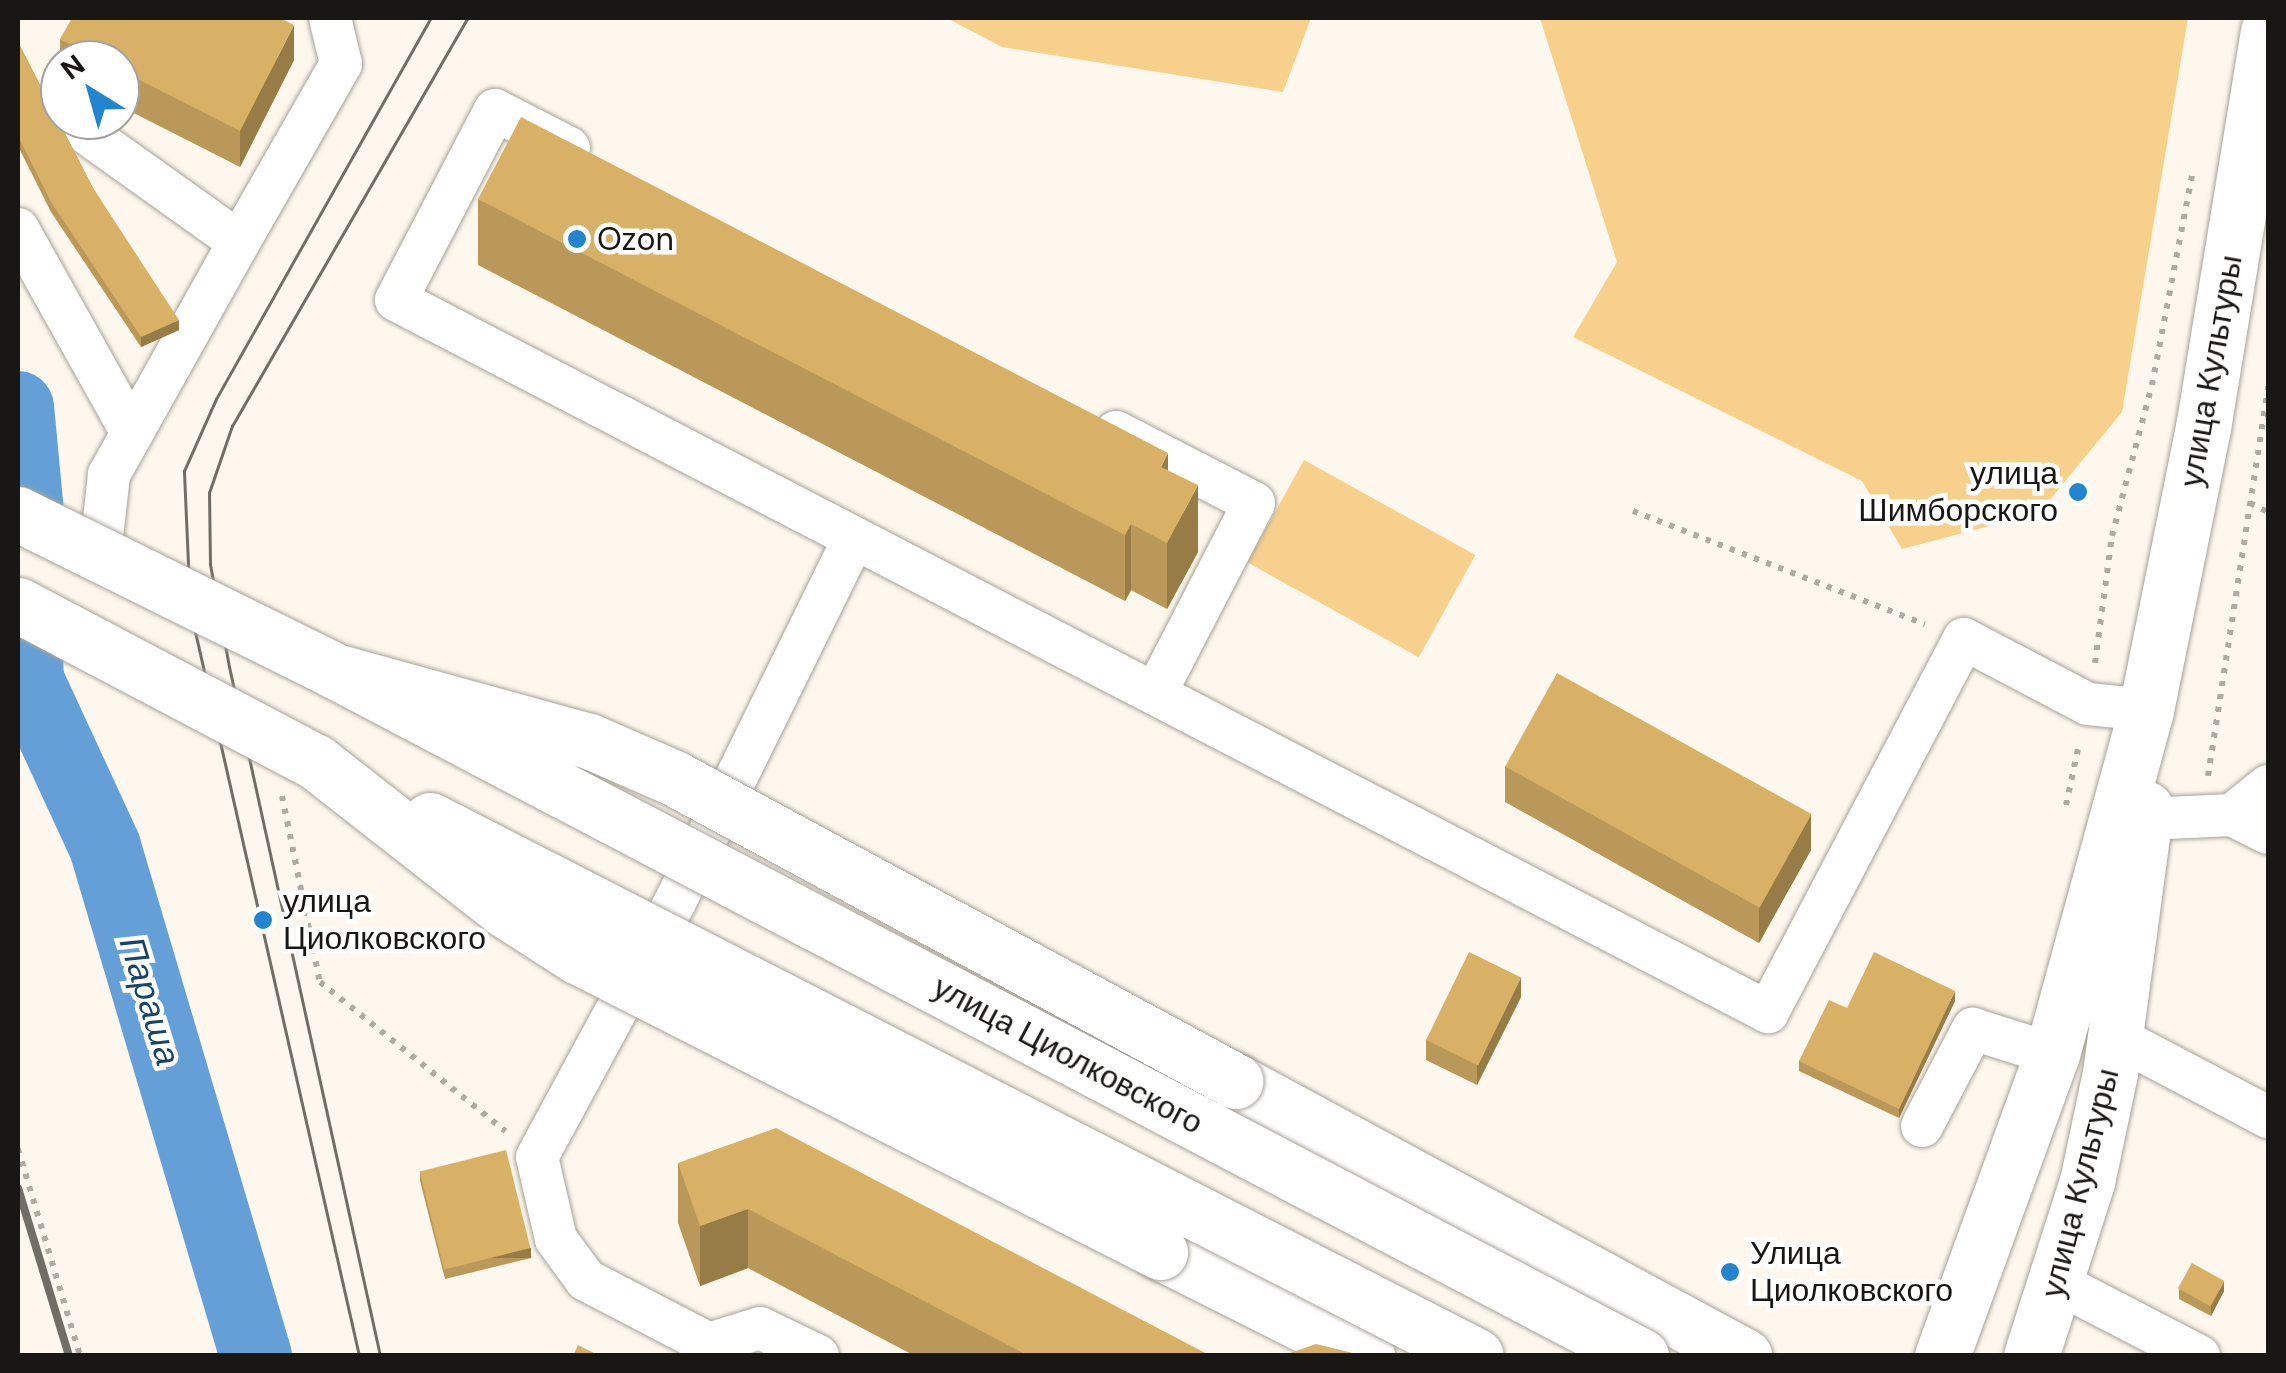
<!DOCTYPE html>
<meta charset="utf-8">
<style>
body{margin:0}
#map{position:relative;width:2286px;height:1373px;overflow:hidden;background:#fdf7ed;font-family:"DM Sans",sans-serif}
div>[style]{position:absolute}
.green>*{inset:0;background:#f7d18c;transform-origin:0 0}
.river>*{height:72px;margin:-36px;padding:0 36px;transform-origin:36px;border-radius:36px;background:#64a0d7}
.path>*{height:6px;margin-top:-3px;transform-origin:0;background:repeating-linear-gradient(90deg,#afaaa3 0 5px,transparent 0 13px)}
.roads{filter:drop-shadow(0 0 2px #a7a299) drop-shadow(0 0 2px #a7a299)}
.minor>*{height:42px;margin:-21px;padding:0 21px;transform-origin:21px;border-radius:21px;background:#fff}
.major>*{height:55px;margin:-27.5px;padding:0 27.5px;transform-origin:27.5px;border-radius:27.5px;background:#fff}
.tram>*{height:2.5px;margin:-1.25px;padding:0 1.25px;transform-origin:1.25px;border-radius:1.25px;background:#716e68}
.rail>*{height:8px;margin:-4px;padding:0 4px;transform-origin:4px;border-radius:4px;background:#716e68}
.bridges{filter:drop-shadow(0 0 2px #a7a299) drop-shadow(0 0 2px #a7a299)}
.major-bridge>*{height:55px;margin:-27.5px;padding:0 27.5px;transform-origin:27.5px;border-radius:27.5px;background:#fff}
.wall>*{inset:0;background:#ba9859}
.shaded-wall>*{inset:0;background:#977c48;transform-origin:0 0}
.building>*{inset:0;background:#d8b167;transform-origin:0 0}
.dots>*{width:28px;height:28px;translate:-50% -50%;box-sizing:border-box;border:5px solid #fff;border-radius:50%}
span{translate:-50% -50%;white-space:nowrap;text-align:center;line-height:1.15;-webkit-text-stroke:9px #fff;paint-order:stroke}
.poi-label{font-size:32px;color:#191714}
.left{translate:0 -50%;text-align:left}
.right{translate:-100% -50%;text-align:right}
.street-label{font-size:32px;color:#191714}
.water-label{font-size:35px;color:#184469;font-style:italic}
.frame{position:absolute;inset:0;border:20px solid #191714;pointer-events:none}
.north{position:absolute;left:40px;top:40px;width:100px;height:100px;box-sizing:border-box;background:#fff;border:2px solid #a3a2a1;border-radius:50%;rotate:323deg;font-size:28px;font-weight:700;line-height:40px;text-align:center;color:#191714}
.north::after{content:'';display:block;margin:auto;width:35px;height:45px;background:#2384d0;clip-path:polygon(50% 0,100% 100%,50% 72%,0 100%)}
</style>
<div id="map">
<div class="green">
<i style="clip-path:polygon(947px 18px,1311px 18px,1283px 92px,1002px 47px)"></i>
<i style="clip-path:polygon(1540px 18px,2188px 18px,2122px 412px,2039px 513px,1902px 549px,1862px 481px,1573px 337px,1617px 262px)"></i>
<i style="left:1304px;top:460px;width:196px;height:117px;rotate:29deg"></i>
</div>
<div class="river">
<i style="left:18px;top:407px;width:105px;rotate:84.6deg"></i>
<i style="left:27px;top:654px;width:26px;rotate:88deg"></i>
<i style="left:28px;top:680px;width:184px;rotate:65.2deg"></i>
<i style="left:105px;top:847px;width:531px;rotate:73.48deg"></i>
</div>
<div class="path">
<i style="left:2250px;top:503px;width:20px;rotate:27deg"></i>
<i style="left:1633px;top:511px;width:313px;rotate:21.2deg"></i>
<i style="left:2095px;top:663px;width:128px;rotate:-82.4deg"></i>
<i style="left:2112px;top:536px;width:156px;rotate:-75.2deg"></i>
<i style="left:2152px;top:385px;width:213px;rotate:-79.2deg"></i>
<i style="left:2208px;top:776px;width:394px;rotate:-81.2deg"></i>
<i style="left:282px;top:796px;width:190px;rotate:78.5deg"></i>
<i style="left:320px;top:982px;width:238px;rotate:38.8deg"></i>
<i style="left:2066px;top:805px;width:62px;rotate:-78deg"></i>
<i style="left:18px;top:1149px;width:216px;rotate:73.3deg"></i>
</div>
<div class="roads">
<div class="minor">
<i style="left:68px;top:120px;width:210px;rotate:35.5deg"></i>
<i style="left:239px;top:242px;width:267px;rotate:119.2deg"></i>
<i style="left:109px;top:475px;width:81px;rotate:96.4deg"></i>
<i style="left:569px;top:148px;width:83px;rotate:-152.8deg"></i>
<i style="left:495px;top:110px;width:214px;rotate:117.5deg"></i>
<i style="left:396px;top:300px;width:1546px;rotate:27.43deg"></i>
<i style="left:1768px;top:1012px;width:421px;rotate:-62.3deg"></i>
<i style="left:1964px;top:639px;width:140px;rotate:27.7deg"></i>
<i style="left:2088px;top:704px;width:58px;rotate:5.9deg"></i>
<i style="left:18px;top:229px;width:234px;rotate:60.8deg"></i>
<i style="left:239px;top:242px;width:205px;rotate:-60.2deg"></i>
<i style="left:341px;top:64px;width:47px;rotate:-103.4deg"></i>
<i style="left:1116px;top:432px;width:155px;rotate:27.2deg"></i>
<i style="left:1254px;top:503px;width:215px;rotate:117.4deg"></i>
<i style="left:2232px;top:815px;width:46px;rotate:-38.9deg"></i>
<i style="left:2146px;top:819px;width:86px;rotate:-2.7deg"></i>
<i style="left:2232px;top:815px;width:40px;rotate:26.6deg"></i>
<i style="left:2116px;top:1037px;width:172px;rotate:27.8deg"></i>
<i style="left:1922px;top:1126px;width:110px;rotate:-62.3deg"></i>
<i style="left:1973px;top:1029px;width:83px;rotate:17.6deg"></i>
<i style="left:2058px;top:1283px;width:159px;rotate:27.4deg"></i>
<i style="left:818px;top:1356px;width:64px;rotate:-154.2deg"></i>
<i style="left:760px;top:1328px;width:53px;rotate:162.6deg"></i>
<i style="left:709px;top:1344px;width:139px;rotate:-152.5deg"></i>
<i style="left:586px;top:1280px;width:51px;rotate:-126.2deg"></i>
<i style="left:556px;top:1239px;width:84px;rotate:-103deg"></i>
<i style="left:537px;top:1157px;width:292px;rotate:-61.6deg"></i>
<i style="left:676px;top:900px;width:403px;rotate:-63.8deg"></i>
</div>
<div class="major">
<i style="left:1235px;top:1081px;width:579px;rotate:28.38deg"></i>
<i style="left:1160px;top:1252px;width:232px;rotate:26.7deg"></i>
<i style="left:1942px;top:1356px;width:321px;rotate:-70deg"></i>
<i style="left:2052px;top:1054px;width:357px;rotate:-74.7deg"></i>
<i style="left:2146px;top:710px;width:288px;rotate:-78.6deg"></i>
<i style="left:2203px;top:428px;width:402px;rotate:-80.7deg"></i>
<i style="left:2031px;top:1356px;width:183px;rotate:-72.2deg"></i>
<i style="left:2087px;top:1182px;width:111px;rotate:-78.1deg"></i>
<i style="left:2110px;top:1073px;width:267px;rotate:-82.3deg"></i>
</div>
</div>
<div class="tram">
<i style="left:359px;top:1356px;width:765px;rotate:-102.76deg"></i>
<i style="left:190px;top:610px;width:139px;rotate:-92.5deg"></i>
<i style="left:184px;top:471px;width:79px;rotate:-66deg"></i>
<i style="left:216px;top:399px;width:437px;rotate:-60.6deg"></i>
<i style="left:380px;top:1356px;width:705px;rotate:-102.36deg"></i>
<i style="left:229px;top:667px;width:105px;rotate:-100.5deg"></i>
<i style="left:210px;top:564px;width:71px;rotate:-90.8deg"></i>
<i style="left:209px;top:493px;width:71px;rotate:-71.1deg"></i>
<i style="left:232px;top:426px;width:471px;rotate:-60deg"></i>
</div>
<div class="rail">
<i style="left:18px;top:1188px;width:176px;rotate:73.1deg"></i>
</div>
<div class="bridges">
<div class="major-bridge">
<i style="left:18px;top:514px;width:354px;rotate:26.3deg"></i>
<i style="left:335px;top:671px;width:263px;rotate:15.4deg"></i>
<i style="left:589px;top:741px;width:93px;rotate:23.5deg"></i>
<i style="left:674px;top:778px;width:638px;rotate:28.37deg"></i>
<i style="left:18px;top:605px;width:337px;rotate:27.8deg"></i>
<i style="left:316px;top:762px;width:239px;rotate:38deg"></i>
<i style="left:504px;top:909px;width:87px;rotate:32.8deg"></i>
<i style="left:577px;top:956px;width:654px;rotate:26.92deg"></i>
<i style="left:335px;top:671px;width:1475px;rotate:27.68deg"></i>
<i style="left:430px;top:820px;width:1175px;rotate:27.13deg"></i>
</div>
</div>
<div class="wall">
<i style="clip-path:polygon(60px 39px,294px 60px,240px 167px,120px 106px,120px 60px,60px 60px)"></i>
<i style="clip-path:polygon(18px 42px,93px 188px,179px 330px,141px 347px,51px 212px,18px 146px)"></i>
<i style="clip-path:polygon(478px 199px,1168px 470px,1198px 552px,1167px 609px,1131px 590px,1125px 601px,478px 265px)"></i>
<i style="clip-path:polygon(1505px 766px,1811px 850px,1759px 943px,1505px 802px)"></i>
<i style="clip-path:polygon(1521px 997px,1477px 1085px,1426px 1060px,1426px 1040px)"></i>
<i style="clip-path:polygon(1955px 1001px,1899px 1118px,1799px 1071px,1799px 1061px,1847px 1008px)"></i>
<i style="clip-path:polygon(678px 1163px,1211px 1356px,915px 1356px,748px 1268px,700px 1286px,678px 1223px)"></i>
<i style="clip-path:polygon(420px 1171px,531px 1258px,445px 1279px,420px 1181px)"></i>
<i style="clip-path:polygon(2179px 1289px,2224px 1291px,2211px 1316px,2179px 1299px)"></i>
</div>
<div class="shaded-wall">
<i style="clip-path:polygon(294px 25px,294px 60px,240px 167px,240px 131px)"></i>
<i style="clip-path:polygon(179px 320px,179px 330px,141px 347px,141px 337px)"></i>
<i style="clip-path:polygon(1168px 453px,1168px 519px,1161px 467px)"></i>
<i style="clip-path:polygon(1198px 485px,1198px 552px,1167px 609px,1167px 543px)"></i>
<i style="clip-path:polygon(1131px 524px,1131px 590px,1125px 601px,1125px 535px)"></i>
<i style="clip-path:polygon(1811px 814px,1811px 850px,1759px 943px,1759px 907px)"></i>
<i style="clip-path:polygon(1521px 977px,1521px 997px,1477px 1085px,1477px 1065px)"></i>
<i style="clip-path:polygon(1955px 991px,1955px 1001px,1899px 1118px,1899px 1109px)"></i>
<i style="clip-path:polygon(748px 1209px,748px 1268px,700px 1286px,700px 1226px)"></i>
<i style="left:531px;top:1248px;width:10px;height:89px;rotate:90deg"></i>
<i style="clip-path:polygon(2224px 1281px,2224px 1291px,2211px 1316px,2211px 1306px)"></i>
</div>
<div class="building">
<i style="clip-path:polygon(72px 18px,280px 18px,294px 25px,240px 131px,120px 70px,120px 60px,101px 60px,60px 39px)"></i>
<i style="clip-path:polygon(18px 42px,93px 188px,179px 320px,141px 337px,51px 202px,18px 136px)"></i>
<i style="clip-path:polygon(521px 117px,1168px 453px,1161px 467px,1198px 485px,1167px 543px,1131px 524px,1125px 535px,478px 199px)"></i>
<i style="left:1557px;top:673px;width:291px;height:107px;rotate:29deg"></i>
<i style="left:1469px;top:952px;width:58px;height:98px;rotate:26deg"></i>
<i style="clip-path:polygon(1874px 952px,1955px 991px,1899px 1109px,1799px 1061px,1829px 1000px,1847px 1008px)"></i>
<i style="clip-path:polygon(776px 1128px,1211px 1356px,1029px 1356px,748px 1209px,700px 1226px,678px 1163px)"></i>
<i style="left:506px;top:1150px;width:101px;height:89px;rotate:76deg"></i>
<i style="left:2192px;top:1263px;width:37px;height:29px;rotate:29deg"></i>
<i style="clip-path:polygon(1316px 1344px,1365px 1356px,1282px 1356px)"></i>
<i style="clip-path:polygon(578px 1345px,600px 1356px,573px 1356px)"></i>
</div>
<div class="dots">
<i style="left:577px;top:239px;background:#2384d0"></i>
<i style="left:2078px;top:492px;background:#2384d0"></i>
<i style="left:263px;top:920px;background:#2384d0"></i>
<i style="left:1730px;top:1272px;background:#2384d0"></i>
</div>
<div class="poi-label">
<span class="left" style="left:597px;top:239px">Ozon</span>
<span class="right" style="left:2058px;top:492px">улица<br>Шимборского</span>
<span class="left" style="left:283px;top:920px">улица<br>Циолковского</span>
<span class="left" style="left:1750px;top:1272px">Улица<br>Циолковского</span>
</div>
<div class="street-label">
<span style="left:2211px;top:371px;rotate:-80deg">улица Культуры</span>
<span style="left:1068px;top:1055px;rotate:28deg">улица Циолковского</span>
<span style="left:2080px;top:1183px;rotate:-76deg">улица Культуры</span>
</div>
<div class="water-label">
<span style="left:150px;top:1001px;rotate:73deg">Параша</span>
</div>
<div class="frame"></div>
<div class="north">N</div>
</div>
